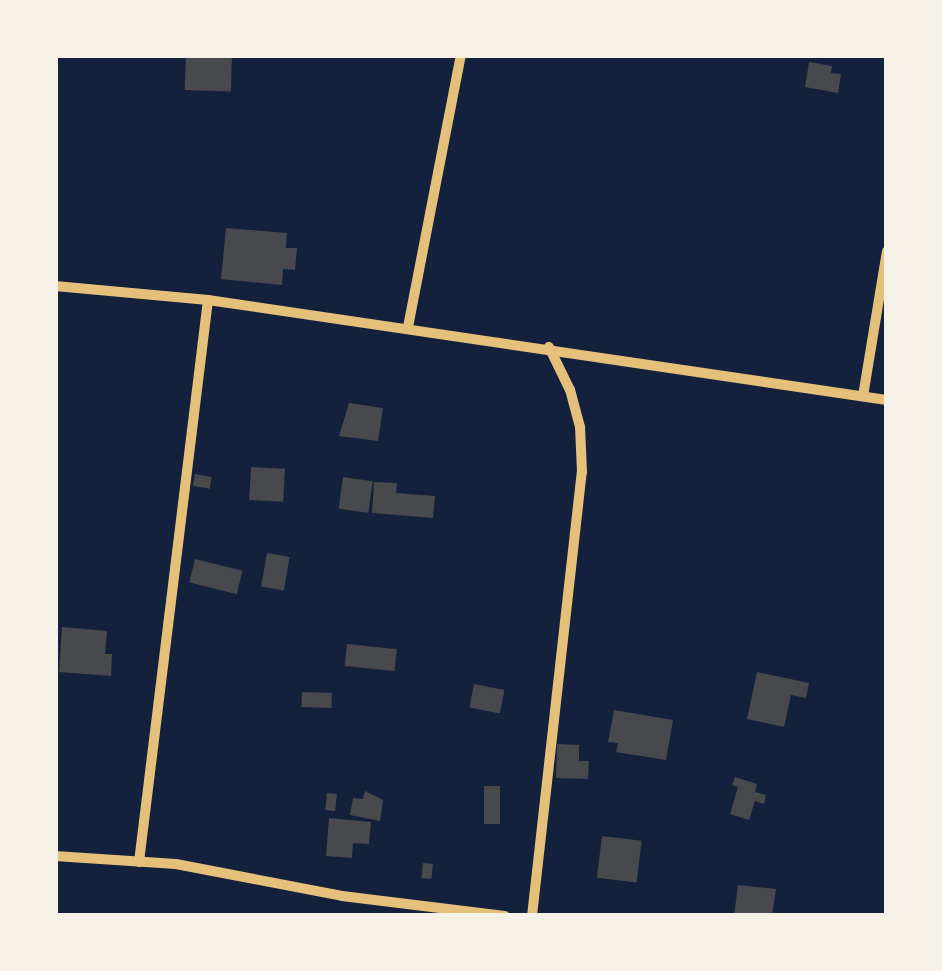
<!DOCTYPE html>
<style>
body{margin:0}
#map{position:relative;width:942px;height:971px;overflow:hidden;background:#14213d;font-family:"Nunito Sans",sans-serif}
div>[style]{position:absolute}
.building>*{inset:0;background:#48494c;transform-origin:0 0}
.minor>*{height:10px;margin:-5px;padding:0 5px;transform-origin:5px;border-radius:5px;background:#e5c07b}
span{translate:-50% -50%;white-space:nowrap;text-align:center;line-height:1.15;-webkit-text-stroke:8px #f6f1e7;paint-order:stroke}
.frame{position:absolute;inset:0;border:58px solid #f6f1e7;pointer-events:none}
</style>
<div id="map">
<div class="building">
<i style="left:186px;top:55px;width:46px;height:35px;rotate:2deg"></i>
<i style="clip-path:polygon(809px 62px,832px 66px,831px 73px,841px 74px,838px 93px,805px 87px)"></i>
<i style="clip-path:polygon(226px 228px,287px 233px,286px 248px,297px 248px,295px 270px,283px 269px,282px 285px,221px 279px)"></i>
<i style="clip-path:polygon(349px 403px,383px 408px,378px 441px,339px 436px)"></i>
<i style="left:251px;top:467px;width:34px;height:33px;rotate:3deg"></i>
<i style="left:195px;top:474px;width:17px;height:12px;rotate:10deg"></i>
<i style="left:343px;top:477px;width:30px;height:32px;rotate:8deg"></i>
<i style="clip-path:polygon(374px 482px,397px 483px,396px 493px,435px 496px,433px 518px,372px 513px)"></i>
<i style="left:267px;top:553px;width:23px;height:34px;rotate:10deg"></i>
<i style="left:195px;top:559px;width:49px;height:24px;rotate:14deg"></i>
<i style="clip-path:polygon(62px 627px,107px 631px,105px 654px,112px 654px,111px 676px,59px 672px)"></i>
<i style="left:347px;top:644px;width:50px;height:22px;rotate:6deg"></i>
<i style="clip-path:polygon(757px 672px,809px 683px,806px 698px,791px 695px,784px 727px,747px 719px)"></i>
<i style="left:474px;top:684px;width:31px;height:24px;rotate:11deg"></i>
<i style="left:302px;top:692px;width:30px;height:15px;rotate:2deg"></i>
<i style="clip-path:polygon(614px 710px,673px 720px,666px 760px,616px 752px,618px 743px,608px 742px)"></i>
<i style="clip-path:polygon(557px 744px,579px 745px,579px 761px,589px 761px,588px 779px,556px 778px)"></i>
<i style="clip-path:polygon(735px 777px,757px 784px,755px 792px,766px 795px,764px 804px,755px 801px,749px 820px,730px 814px,738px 787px,732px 785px)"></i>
<i style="left:484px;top:786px;width:16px;height:38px"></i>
<i style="clip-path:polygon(365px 791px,383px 800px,380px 821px,350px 815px,353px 798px,363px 799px)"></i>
<i style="left:327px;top:793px;width:10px;height:17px;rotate:6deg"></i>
<i style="clip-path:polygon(329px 818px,371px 822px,369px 844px,353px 843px,352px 858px,326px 856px)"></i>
<i style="left:602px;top:836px;width:40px;height:42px;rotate:7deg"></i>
<i style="left:423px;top:863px;width:10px;height:15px;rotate:6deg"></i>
<i style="clip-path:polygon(738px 885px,776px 889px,772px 916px,734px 916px)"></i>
</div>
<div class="minor">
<i style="left:55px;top:286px;width:154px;rotate:5.2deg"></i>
<i style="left:208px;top:300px;width:686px;rotate:8.38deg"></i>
<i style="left:408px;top:327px;width:277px;rotate:-79deg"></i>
<i style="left:863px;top:396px;width:147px;rotate:-80.6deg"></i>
<i style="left:55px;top:856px;width:121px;rotate:3.8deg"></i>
<i style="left:176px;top:864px;width:169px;rotate:10.9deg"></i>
<i style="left:342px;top:896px;width:164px;rotate:7deg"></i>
<i style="left:139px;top:862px;width:566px;rotate:-83deg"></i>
<i style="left:532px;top:916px;width:447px;rotate:-83.6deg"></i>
<i style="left:582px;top:472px;width:45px;rotate:-92.5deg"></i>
<i style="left:580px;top:427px;width:38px;rotate:-105deg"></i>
<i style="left:570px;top:390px;width:48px;rotate:-116deg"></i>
</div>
<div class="frame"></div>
</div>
